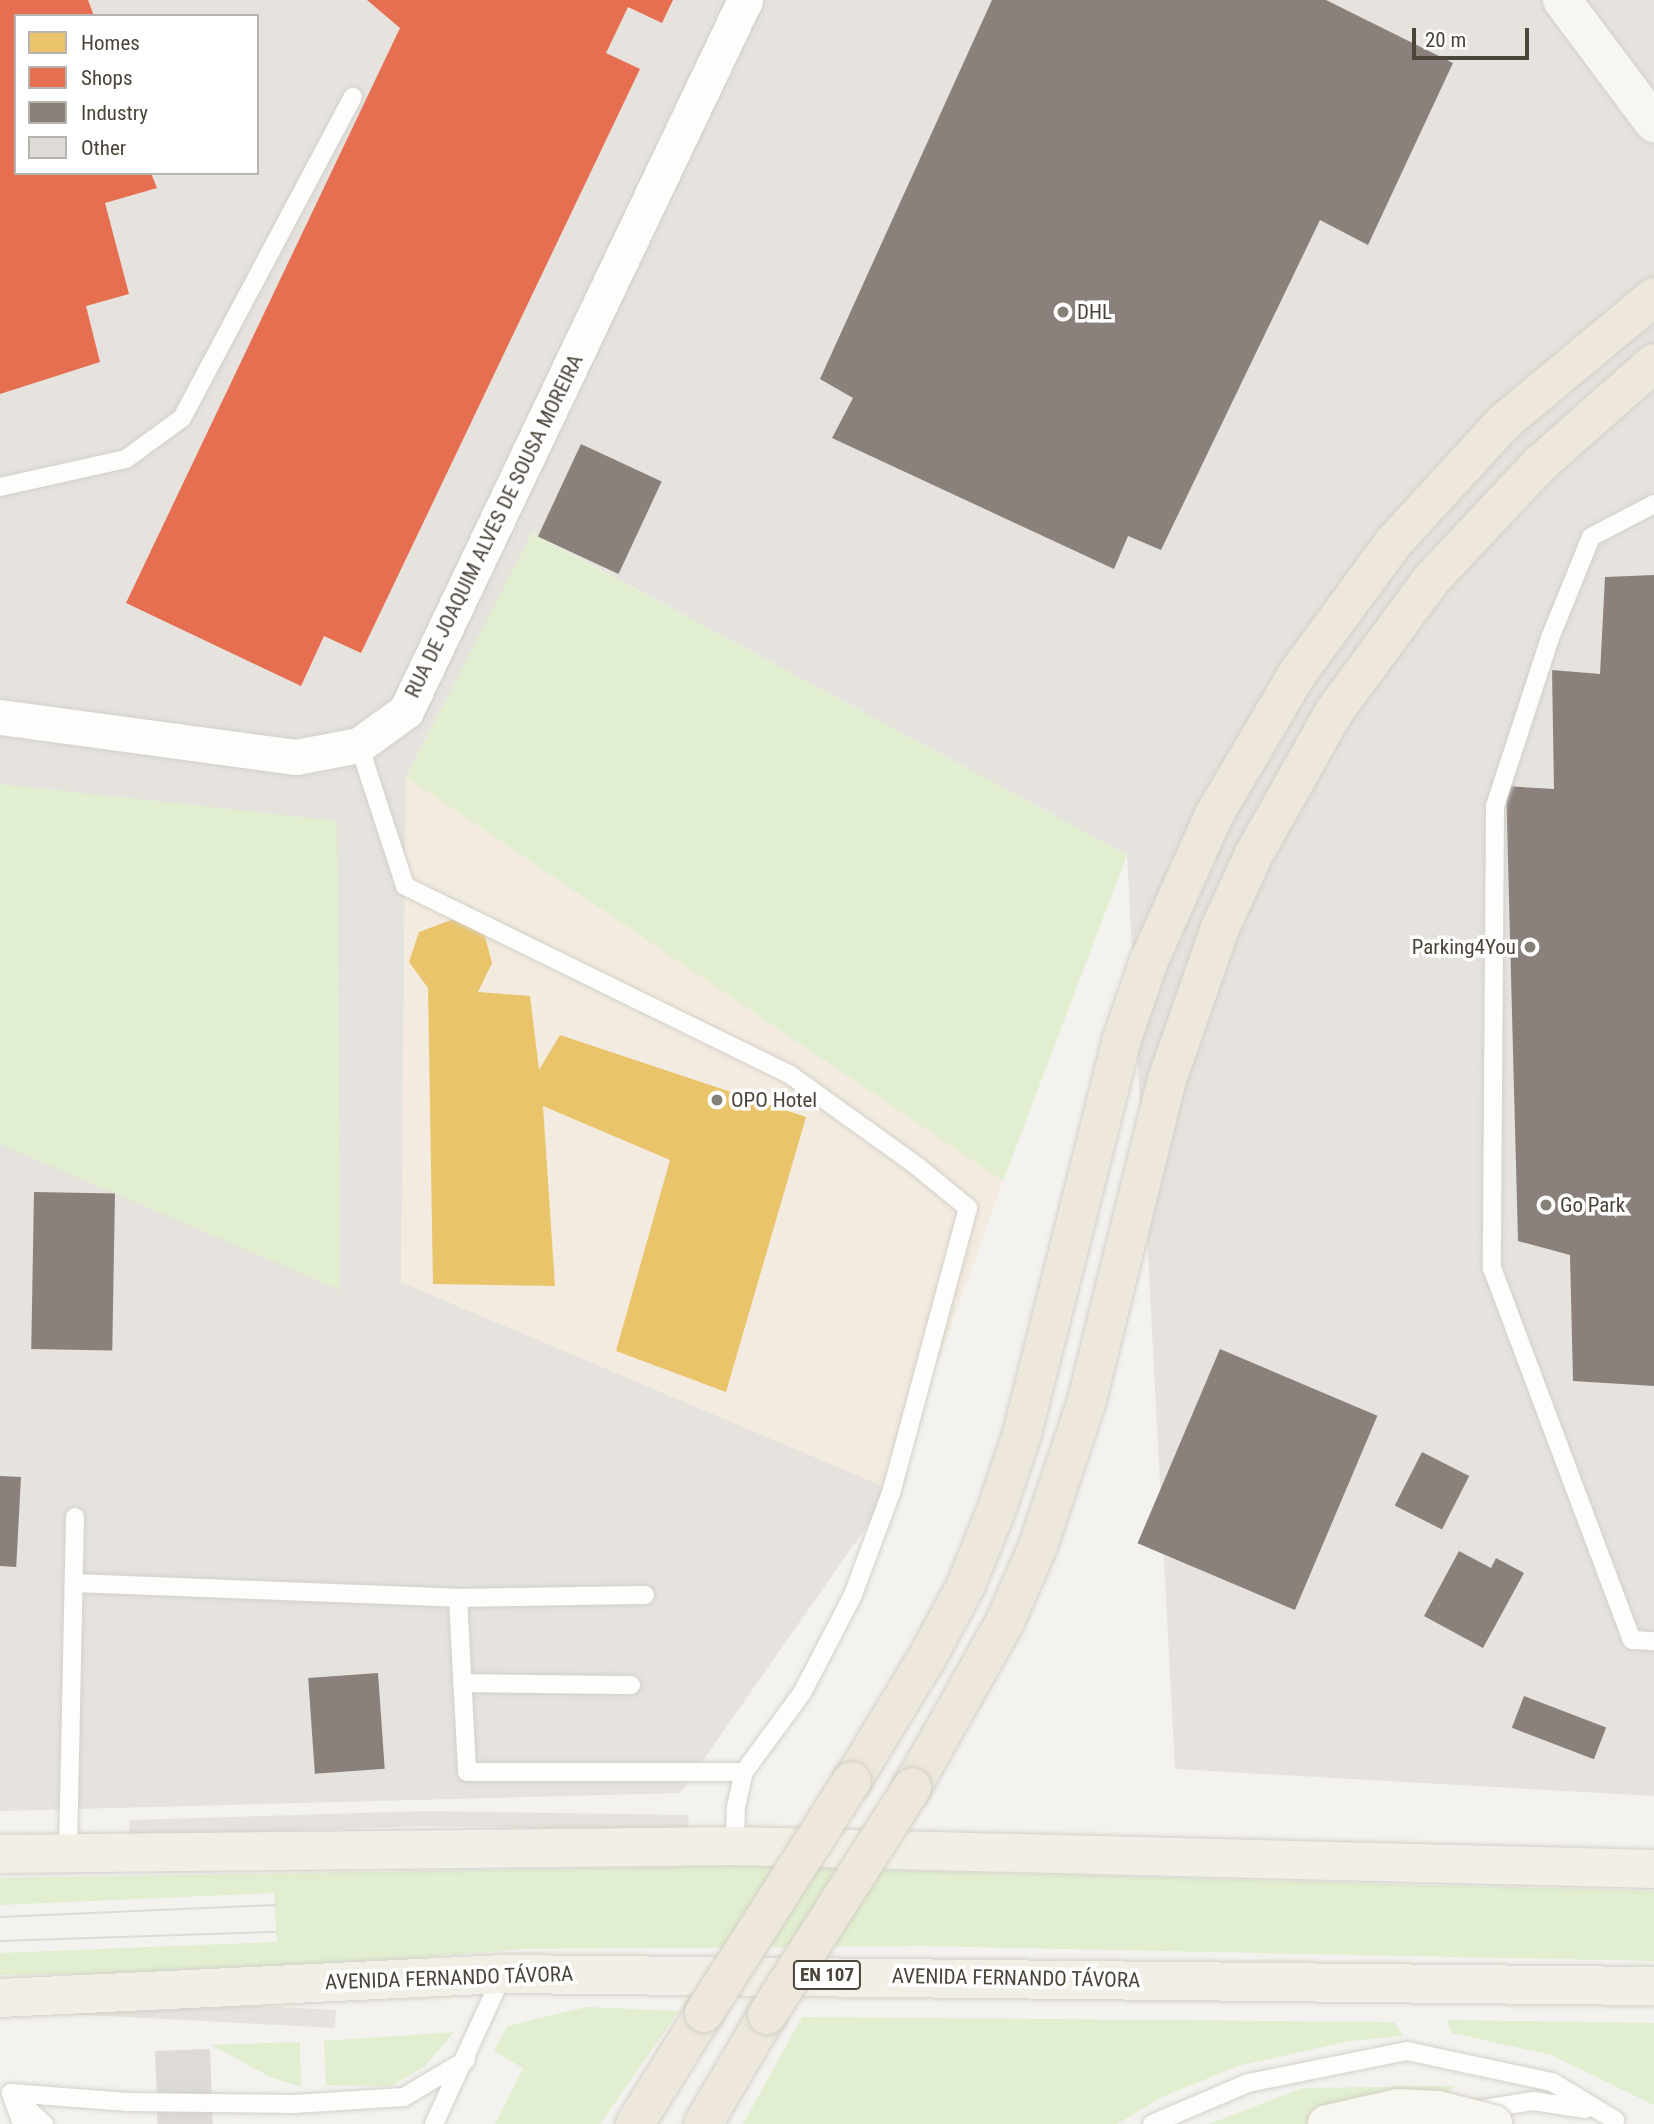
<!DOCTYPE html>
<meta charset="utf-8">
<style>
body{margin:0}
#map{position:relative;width:1654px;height:2124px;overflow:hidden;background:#f4f2ee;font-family:"Roboto Condensed",sans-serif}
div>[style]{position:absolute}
.commercial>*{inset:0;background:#f3ebdf}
.industrial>*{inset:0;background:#e6e2de}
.green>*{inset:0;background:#e1eecf}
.parking>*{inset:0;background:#e6e3df;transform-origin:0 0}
.homes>*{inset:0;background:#e9c46a}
.shops>*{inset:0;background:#e76f51}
.industry>*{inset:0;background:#8a817c;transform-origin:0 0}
.building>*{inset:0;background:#dedbd6;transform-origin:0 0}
.roads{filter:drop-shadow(0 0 2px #d2d0cb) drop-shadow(0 0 2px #d2d0cb)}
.service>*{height:18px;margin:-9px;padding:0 9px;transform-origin:9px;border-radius:9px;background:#fdfdfc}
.minor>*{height:35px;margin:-17.5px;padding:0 17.5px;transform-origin:17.5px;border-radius:17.5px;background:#fdfdfc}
.secondary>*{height:38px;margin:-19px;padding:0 19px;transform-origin:19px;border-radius:19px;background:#f7f6f1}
.primary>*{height:38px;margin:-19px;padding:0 19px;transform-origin:19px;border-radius:19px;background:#f2efe6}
.motorway>*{height:38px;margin:-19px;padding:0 19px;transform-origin:19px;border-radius:19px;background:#ede8db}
.tram>*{height:2px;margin:-1px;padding:0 1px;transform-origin:1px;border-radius:1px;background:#dbdbda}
.bridges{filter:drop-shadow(0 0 2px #d3cfc5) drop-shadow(0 0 2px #d3cfc5)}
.secondary-bridge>*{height:38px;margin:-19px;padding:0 19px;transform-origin:19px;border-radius:19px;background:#f7f6f1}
.motorway-bridge>*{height:38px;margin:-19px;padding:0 19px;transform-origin:19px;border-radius:19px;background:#ede8db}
.dots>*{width:19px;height:19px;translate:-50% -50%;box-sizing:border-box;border:4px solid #fff;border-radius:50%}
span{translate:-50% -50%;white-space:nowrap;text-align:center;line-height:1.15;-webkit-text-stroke:7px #fff;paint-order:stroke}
.shield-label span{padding:2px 5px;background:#fff;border:2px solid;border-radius:5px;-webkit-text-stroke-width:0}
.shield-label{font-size:19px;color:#4b4439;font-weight:700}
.poi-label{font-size:21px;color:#4b4439}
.left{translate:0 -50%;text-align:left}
.right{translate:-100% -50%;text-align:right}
.street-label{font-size:21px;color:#4b4439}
.legend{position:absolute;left:14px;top:14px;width:245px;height:161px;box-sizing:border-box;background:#fff;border:2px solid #b7b4b0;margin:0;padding:9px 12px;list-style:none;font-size:21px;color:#4b4439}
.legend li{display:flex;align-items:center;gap:14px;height:35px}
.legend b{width:35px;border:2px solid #b7b4b0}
.scale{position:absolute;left:1412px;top:28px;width:117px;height:32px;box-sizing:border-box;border:4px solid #4b4439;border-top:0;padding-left:9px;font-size:21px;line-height:24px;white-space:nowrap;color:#4b4439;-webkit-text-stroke:5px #fff;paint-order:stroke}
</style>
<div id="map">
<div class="commercial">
<i style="clip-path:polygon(406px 777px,1003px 1181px,892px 1490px,401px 1282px)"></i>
</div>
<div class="industrial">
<i style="clip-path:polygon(evenodd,0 0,1654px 0,1654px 1796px,1175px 1769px,1127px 855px,533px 533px,406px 777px,401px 1282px,892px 1490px,680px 1793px,0 1811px,0 0,16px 16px,257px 16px,257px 173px,16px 173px,16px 16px)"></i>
</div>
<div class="green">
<i style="clip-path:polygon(532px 533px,1127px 855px,1003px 1181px,406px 777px)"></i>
<i style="clip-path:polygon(0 784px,337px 821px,340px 1290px,0 1144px)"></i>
<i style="clip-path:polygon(743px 1866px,1654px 1891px,1654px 1961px,920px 1946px,522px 1949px,259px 1971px,0 1975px,0 1953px,277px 1942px,274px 1893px,0 1905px,0 1878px)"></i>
<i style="clip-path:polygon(587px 2007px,679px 2011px,600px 2124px,495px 2124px,523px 2068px,494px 2051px,507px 2026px)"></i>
<i style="clip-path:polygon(802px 2017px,1394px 2022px,1403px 2036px,1350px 2041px,1238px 2066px,1162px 2097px,1117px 2124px,743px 2124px)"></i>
<i style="clip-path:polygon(1447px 2020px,1654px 2023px,1654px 2105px,1551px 2055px,1452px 2033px)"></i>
<i style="clip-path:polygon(454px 2032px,424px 2067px,391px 2086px,326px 2085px,324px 2041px)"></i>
<i style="clip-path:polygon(300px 2042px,301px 2087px,270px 2077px,211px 2045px)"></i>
<i style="clip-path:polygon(1456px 2086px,1399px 2124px,1209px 2124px,1303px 2088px)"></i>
</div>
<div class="parking">
<i style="clip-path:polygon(424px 1811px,688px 1815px,689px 1830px,424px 1826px,128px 1836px,130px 1820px)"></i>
<i style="left:336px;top:2010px;width:18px;height:336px;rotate:93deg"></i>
</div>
<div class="homes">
<i style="clip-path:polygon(454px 919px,484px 933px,492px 963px,478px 992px,530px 996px,539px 1070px,560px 1035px,806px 1117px,726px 1392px,616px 1351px,670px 1160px,543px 1106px,555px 1286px,433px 1284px,428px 988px,409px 962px,419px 932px)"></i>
</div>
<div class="shops">
<i style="clip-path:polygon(0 0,88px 0,94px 16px,16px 16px,16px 173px,151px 173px,157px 188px,105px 203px,129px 294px,86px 306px,100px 362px,0 394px)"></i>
<i style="clip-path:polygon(367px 0,673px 0,662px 23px,628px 7px,606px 53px,640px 69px,361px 653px,324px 636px,301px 686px,126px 603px,400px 28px)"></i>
</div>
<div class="industry">
<i style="clip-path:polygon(992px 0,1326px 0,1453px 63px,1368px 245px,1320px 220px,1161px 550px,1128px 536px,1114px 569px,832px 438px,853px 398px,820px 379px)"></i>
<i style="left:581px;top:444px;width:89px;height:102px;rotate:25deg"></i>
<i style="clip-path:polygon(1654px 575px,1654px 1386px,1573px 1381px,1570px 1255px,1518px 1241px,1506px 786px,1554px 789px,1552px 670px,1600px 674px,1605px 577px)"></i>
<i style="left:34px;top:1192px;width:81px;height:157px;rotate:1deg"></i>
<i style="left:1220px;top:1349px;width:171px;height:211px;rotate:23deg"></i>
<i style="left:1422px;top:1452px;width:53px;height:60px;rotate:27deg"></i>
<i style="left:0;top:1476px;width:21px;height:90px;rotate:3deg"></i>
<i style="clip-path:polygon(1459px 1551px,1491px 1568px,1496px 1558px,1524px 1573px,1483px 1648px,1424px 1616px)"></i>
<i style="left:378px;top:1673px;width:96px;height:70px;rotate:86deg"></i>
<i style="left:1524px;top:1696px;width:88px;height:34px;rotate:21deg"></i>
</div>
<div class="building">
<i style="left:210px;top:2049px;width:75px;height:55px;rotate:88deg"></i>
</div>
<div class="roads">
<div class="service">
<i style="left:0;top:487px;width:129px;rotate:-12.5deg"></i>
<i style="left:126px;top:459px;width:69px;rotate:-36.2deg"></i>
<i style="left:182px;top:418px;width:364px;rotate:-62deg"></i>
<i style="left:1654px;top:504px;width:71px;rotate:152.4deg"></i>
<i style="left:1591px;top:537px;width:109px;rotate:112.1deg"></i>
<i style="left:1550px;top:638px;width:177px;rotate:108.1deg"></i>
<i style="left:1495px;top:806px;width:462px;rotate:90.4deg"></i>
<i style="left:1492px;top:1268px;width:397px;rotate:69.4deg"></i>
<i style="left:1632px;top:1640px;width:22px;rotate:3deg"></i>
<i style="left:359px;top:745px;width:148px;rotate:71.9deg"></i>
<i style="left:405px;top:886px;width:428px;rotate:26.1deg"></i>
<i style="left:789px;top:1074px;width:158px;rotate:35.7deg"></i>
<i style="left:917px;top:1166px;width:66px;rotate:39.5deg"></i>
<i style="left:968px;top:1208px;width:292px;rotate:105.1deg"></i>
<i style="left:892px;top:1490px;width:112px;rotate:110.4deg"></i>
<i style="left:853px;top:1595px;width:110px;rotate:117.5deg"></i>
<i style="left:802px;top:1693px;width:98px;rotate:126.3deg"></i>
<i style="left:744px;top:1772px;width:37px;rotate:103deg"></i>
<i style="left:736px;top:1808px;width:38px;rotate:92deg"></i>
<i style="left:74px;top:1583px;width:384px;rotate:2.2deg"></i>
<i style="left:645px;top:1595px;width:187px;rotate:179.1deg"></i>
<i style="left:458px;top:1598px;width:174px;rotate:87deg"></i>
<i style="left:467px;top:1772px;width:277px"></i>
<i style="left:462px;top:1683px;width:169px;rotate:0.7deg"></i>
<i style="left:68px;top:1851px;width:334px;rotate:-88.8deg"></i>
<i style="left:15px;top:2097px;width:40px;rotate:43deg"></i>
<i style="left:1478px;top:2110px;width:56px;rotate:-9.3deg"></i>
<i style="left:1533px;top:2101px;width:53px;rotate:8.7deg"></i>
<i style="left:22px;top:2124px;width:33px;rotate:-110deg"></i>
<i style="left:11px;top:2093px;width:117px;rotate:4.4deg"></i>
<i style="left:128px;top:2102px;width:167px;rotate:0.7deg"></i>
<i style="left:295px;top:2104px;width:109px;rotate:-3.7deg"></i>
<i style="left:404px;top:2097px;width:72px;rotate:-30.8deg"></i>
<i style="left:434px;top:2124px;width:165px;rotate:-65.3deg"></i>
<i style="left:1152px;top:2124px;width:104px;rotate:-23.1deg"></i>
<i style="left:1248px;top:2083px;width:162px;rotate:-11.4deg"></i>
<i style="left:1407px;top:2051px;width:148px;rotate:12.1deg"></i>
<i style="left:1552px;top:2082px;width:74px;rotate:31.1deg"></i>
</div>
<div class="minor">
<i style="left:0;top:717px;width:299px;rotate:7.7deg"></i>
<i style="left:296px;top:757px;width:64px;rotate:-10.8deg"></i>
<i style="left:359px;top:745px;width:58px;rotate:-35.9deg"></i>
<i style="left:406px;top:711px;width:788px;rotate:-64.51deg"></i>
</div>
<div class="secondary">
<i style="left:1562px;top:0;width:154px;rotate:53.2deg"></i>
</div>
<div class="primary">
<i style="left:0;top:1854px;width:735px;rotate:-0.62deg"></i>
<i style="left:735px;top:1846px;width:919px;rotate:1.43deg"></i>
<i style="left:0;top:1998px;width:504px;rotate:-2.73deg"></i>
<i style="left:503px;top:1974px;width:1151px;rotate:0.6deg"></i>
</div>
<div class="motorway">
<i style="left:852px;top:1781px;width:146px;rotate:-58.7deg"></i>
<i style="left:928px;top:1656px;width:81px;rotate:-61.8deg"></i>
<i style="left:966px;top:1585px;width:80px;rotate:-67.9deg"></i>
<i style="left:996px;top:1511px;width:81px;rotate:-71.3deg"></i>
<i style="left:1022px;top:1434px;width:407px;rotate:-75.8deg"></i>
<i style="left:1122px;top:1039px;width:80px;rotate:-71.1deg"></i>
<i style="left:1148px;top:963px;width:162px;rotate:-66deg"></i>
<i style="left:1214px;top:815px;width:164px;rotate:-59.5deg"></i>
<i style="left:1297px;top:674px;width:164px;rotate:-53.7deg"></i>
<i style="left:1394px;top:542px;width:163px;rotate:-47.5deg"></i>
<i style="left:1504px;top:422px;width:195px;rotate:-39.8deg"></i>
<i style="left:912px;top:1787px;width:187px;rotate:-60.6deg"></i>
<i style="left:1004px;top:1624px;width:82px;rotate:-66.3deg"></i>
<i style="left:1037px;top:1549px;width:157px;rotate:-71.4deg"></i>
<i style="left:1087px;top:1400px;width:330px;rotate:-76deg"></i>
<i style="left:1167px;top:1080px;width:161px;rotate:-70.8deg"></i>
<i style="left:1220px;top:928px;width:81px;rotate:-65.3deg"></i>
<i style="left:1254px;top:854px;width:163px;rotate:-60.6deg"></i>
<i style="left:1334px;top:712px;width:164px;rotate:-53.7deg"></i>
<i style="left:1431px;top:580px;width:159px;rotate:-46.8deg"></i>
<i style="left:1540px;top:464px;width:152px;rotate:-41.5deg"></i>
<i style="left:635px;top:2124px;width:131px;rotate:-58.1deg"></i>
<i style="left:703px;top:2124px;width:126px;rotate:-59.6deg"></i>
</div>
</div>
<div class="tram">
<i style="left:0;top:1917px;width:276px;rotate:-2.5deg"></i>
<i style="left:0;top:1941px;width:277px;rotate:-1.9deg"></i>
</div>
<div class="bridges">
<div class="secondary-bridge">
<i style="left:1327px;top:2124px;width:73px;rotate:-12.7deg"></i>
<i style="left:1398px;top:2108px;width:39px;rotate:3deg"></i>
<i style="left:1437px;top:2110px;width:58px;rotate:14deg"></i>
</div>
<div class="motorway-bridge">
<i style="left:704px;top:2013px;width:275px;rotate:-57.5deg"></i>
<i style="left:767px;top:2015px;width:270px;rotate:-57.5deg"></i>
</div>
</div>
<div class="dots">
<i style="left:1063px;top:312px;background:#868178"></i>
<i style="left:1530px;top:947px;background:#868178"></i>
<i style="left:717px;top:1100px;background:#868178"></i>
<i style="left:1546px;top:1205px;background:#868178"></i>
</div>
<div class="shield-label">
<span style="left:827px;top:1975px">EN 107</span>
</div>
<div class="poi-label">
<span class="left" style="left:1077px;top:312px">DHL</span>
<span class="right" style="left:1516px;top:947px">Parking4You</span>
<span class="left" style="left:731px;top:1100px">OPO Hotel</span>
<span class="left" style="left:1560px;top:1205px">Go Park</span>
</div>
<div class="street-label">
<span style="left:494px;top:526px;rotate:-64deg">RUA DE JOAQUIM ALVES DE SOUSA MOREIRA</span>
<span style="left:449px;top:1978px;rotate:-2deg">AVENIDA FERNANDO TÁVORA</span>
<span style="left:1016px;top:1978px;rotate:1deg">AVENIDA FERNANDO TÁVORA</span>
</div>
<ul class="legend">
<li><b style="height:19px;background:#e9c46a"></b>Homes</li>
<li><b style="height:19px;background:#e76f51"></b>Shops</li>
<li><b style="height:19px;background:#8a817c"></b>Industry</li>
<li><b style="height:19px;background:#dedbd6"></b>Other</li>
</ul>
<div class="scale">20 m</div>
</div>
